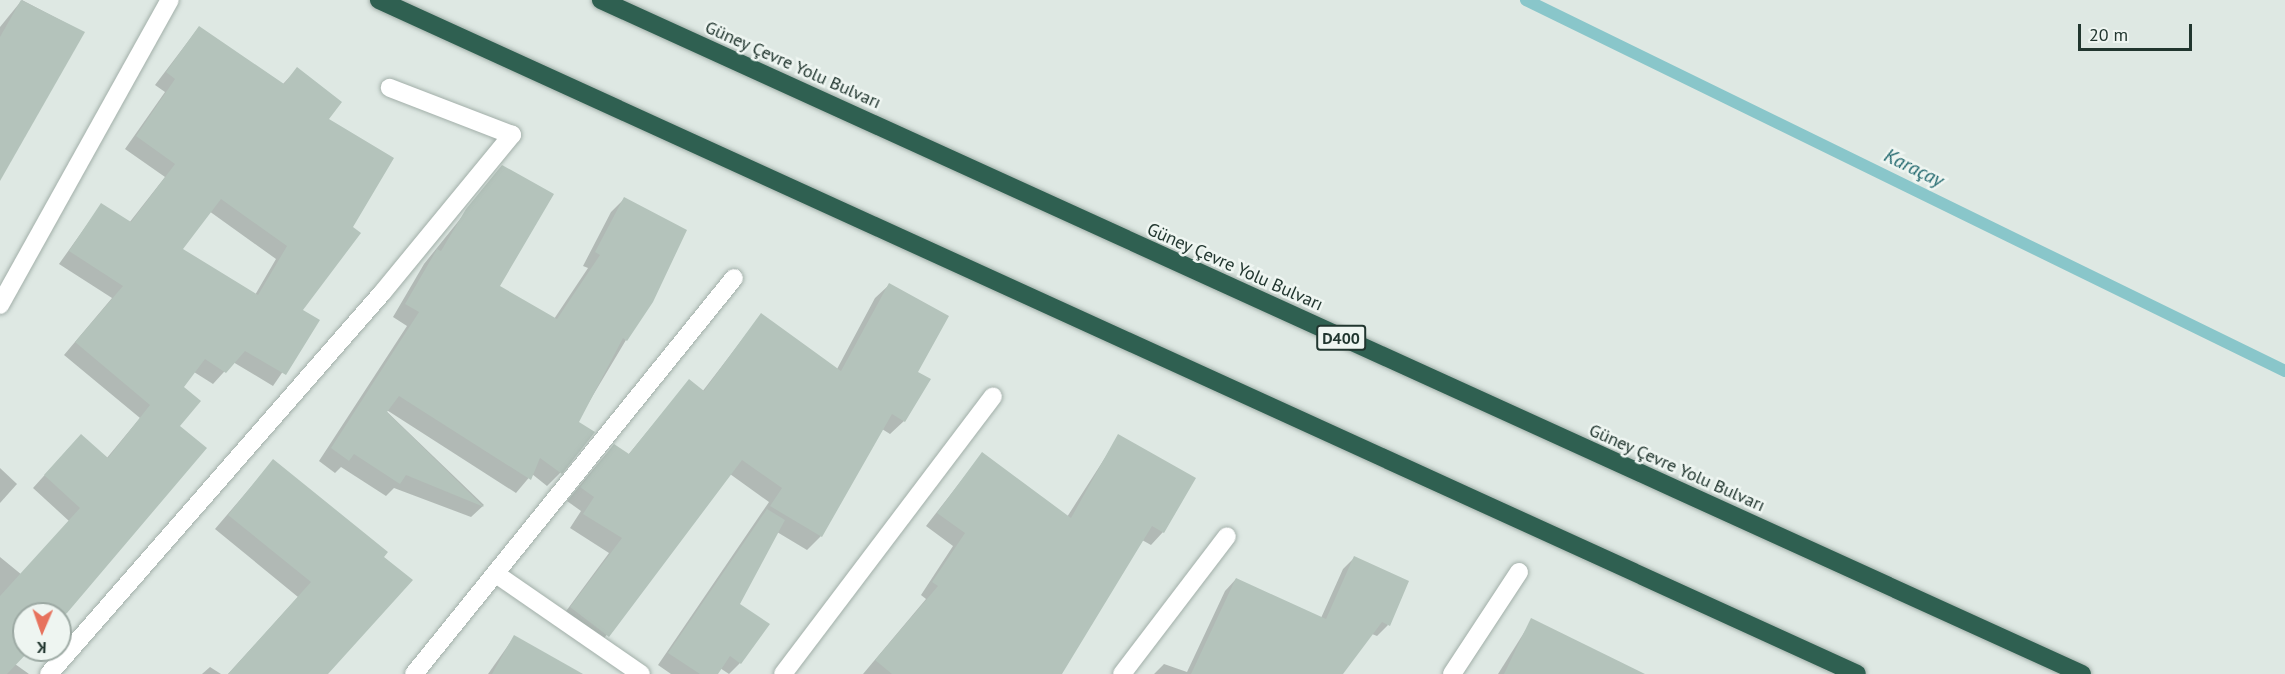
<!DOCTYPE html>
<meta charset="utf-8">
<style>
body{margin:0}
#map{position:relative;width:2285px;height:674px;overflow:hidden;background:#dee8e3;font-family:"PT Sans",sans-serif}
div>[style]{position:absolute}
.shadow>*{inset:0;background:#0003}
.stream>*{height:12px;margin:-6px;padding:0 6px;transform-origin:6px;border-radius:6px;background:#89c6ca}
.building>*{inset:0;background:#b4c3bb}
.roads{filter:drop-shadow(0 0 2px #a2afa9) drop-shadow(0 0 2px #a2afa9)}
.minor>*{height:18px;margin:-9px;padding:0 9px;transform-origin:9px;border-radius:9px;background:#fff}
.highway>*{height:18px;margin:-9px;padding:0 9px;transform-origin:9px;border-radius:9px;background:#2f6051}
span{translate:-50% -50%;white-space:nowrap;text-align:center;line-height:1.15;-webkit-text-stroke:5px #eef5f1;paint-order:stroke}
.shield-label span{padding:2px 4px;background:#eef5f1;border:2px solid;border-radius:4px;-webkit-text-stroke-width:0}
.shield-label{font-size:16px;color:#21362f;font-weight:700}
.street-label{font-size:18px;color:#21362f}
.water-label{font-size:20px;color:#20676d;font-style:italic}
.north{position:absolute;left:12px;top:602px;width:60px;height:60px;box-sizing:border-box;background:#eef5f1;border:2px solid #9ca9a3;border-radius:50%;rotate:182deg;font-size:16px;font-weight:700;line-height:24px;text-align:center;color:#21362f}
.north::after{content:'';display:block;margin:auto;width:21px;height:27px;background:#e7725d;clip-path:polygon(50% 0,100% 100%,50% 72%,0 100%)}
.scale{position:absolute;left:2078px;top:24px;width:114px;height:27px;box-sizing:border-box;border:3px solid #21362f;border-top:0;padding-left:8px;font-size:18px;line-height:21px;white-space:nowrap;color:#21362f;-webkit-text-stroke:4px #eef5f1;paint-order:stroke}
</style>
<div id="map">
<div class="shadow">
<i style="clip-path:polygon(22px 0,83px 32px,0 166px,0 27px)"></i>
<i style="clip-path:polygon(evenodd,199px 27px,282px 85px,297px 69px,327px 120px,301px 310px,318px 320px,273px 386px,233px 362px,213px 384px,194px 372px,24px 614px,27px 650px,15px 664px,29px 674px,0 674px,0 557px,22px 575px,69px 521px,33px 488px,69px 448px,106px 459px,140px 418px,64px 355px,112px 298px,59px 264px,101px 205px,129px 223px,165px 177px,125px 149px,165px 92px,155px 85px,199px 27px,209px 211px,276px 259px,255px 295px,180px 249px,209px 211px)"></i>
<i style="clip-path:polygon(502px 167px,498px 286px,554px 319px,588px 268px,583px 266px,611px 212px,624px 199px,626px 340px,577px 422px,560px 473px,547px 486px,532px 474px,516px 493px,382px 407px,484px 505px,471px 517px,394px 488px,386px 496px,341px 467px,335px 473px,319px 461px,407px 326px,393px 317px,424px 264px)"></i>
<i style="clip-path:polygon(889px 285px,916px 372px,904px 421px,890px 434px,882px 429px,821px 536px,807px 550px,777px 532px,738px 604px,740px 663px,729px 674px,720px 668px,716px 674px,671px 674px,658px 665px,769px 502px,730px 474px,595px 650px,558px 622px,609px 553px,570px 528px,581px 511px,567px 501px,601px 460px,614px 446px,628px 455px,689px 381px,702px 392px,761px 315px,837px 369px,875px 298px)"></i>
<i style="clip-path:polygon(1119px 436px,1163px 532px,1151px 545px,1142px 540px,1033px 674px,863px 674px,926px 599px,921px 595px,953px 546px,926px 526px,982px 454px,1067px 517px)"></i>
<i style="clip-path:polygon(273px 461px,411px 581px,326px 674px,228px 674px,298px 597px,215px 529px)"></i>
<i style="clip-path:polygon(0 468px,17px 484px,0 503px)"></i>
<i style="clip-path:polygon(1354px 558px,1388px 625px,1377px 636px,1372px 634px,1342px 674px,1154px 674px,1164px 664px,1187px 672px,1225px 591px,1236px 579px,1321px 618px,1343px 569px)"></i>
<i style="clip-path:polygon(1532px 620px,1642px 674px,1498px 674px)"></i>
<i style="clip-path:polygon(514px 637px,556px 674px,488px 674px)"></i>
<i style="clip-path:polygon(210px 667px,221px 674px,202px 674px)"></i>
</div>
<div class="stream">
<i style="left:1526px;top:0;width:845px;rotate:26.05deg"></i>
</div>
<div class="building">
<i style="clip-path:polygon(21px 0,85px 32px,0 181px,0 37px)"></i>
<i style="clip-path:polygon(evenodd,199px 26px,284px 84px,297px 67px,342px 102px,329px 119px,394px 158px,353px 227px,361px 233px,303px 310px,320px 320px,286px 375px,245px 351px,226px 373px,205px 359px,184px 387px,201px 401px,180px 426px,207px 448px,67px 613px,60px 618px,24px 614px,24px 650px,30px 650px,7px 674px,0 674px,0 596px,80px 508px,44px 475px,81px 434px,108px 458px,150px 405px,75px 342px,123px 286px,69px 251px,101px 203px,131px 222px,175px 164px,136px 136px,175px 79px,166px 72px,199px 26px,221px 199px,287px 246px,258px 295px,183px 249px,221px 199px)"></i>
<i style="clip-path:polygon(502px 165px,554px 194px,500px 286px,557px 319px,600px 255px,595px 252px,624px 197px,687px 230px,653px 302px,627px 341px,623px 338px,579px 422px,595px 432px,562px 474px,540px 458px,531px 480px,399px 396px,387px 412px,484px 507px,406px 475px,400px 484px,354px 454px,349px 461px,331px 448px,419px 312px,405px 304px,437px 249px,441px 251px,466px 209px)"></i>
<i style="clip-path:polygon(889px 283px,949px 316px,918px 372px,931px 379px,905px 422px,892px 414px,822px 537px,770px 506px,782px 488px,742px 460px,609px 637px,570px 607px,622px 538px,583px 514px,594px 497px,580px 487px,614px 444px,629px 454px,689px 379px,704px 391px,761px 313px,841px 371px)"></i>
<i style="clip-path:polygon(1118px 434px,1196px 478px,1164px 533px,1152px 526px,1062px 674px,892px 674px,875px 660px,938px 586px,932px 582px,965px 533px,937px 513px,982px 452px,1071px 518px)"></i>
<i style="clip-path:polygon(273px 459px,388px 552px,384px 557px,413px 580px,328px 674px,228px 674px,311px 582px,228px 515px)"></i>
<i style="clip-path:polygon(767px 509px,785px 520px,740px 604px,770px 624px,741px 664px,730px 656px,718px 674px,700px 674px,668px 653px)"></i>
<i style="clip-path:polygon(1354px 556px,1409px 581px,1390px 626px,1382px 622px,1343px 674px,1191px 674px,1236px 578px,1326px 619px)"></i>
<i style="clip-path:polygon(1531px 618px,1645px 674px,1504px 674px)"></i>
<i style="clip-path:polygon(514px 635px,583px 674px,492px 674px)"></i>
</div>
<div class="roads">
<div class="minor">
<i style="left:0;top:305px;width:349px;rotate:-60.9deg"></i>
<i style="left:496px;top:574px;width:176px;rotate:34.6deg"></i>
<i style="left:49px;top:674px;width:506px;rotate:-48.85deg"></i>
<i style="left:382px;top:293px;width:205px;rotate:-50.6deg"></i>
<i style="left:512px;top:135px;width:131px;rotate:-158.9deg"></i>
<i style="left:414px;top:674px;width:509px;rotate:-51.06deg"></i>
<i style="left:783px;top:674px;width:348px;rotate:-52.9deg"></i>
<i style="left:1122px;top:674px;width:173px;rotate:-52.7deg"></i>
<i style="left:1452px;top:674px;width:122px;rotate:-56.7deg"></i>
</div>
<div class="highway">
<i style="left:379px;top:0;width:1624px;rotate:24.51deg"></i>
<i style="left:601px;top:0;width:1627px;rotate:24.47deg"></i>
</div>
</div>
<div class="shield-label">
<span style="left:1341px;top:338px">D400</span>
</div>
<div class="street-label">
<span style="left:793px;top:65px;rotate:24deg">Güney Çevre Yolu Bulvarı</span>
<span style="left:1235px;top:267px;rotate:24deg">Güney Çevre Yolu Bulvarı</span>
<span style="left:1677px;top:468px;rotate:24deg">Güney Çevre Yolu Bulvarı</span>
</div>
<div class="water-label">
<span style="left:1914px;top:168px;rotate:26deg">Karaçay</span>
</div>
<div class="north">K</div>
<div class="scale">20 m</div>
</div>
